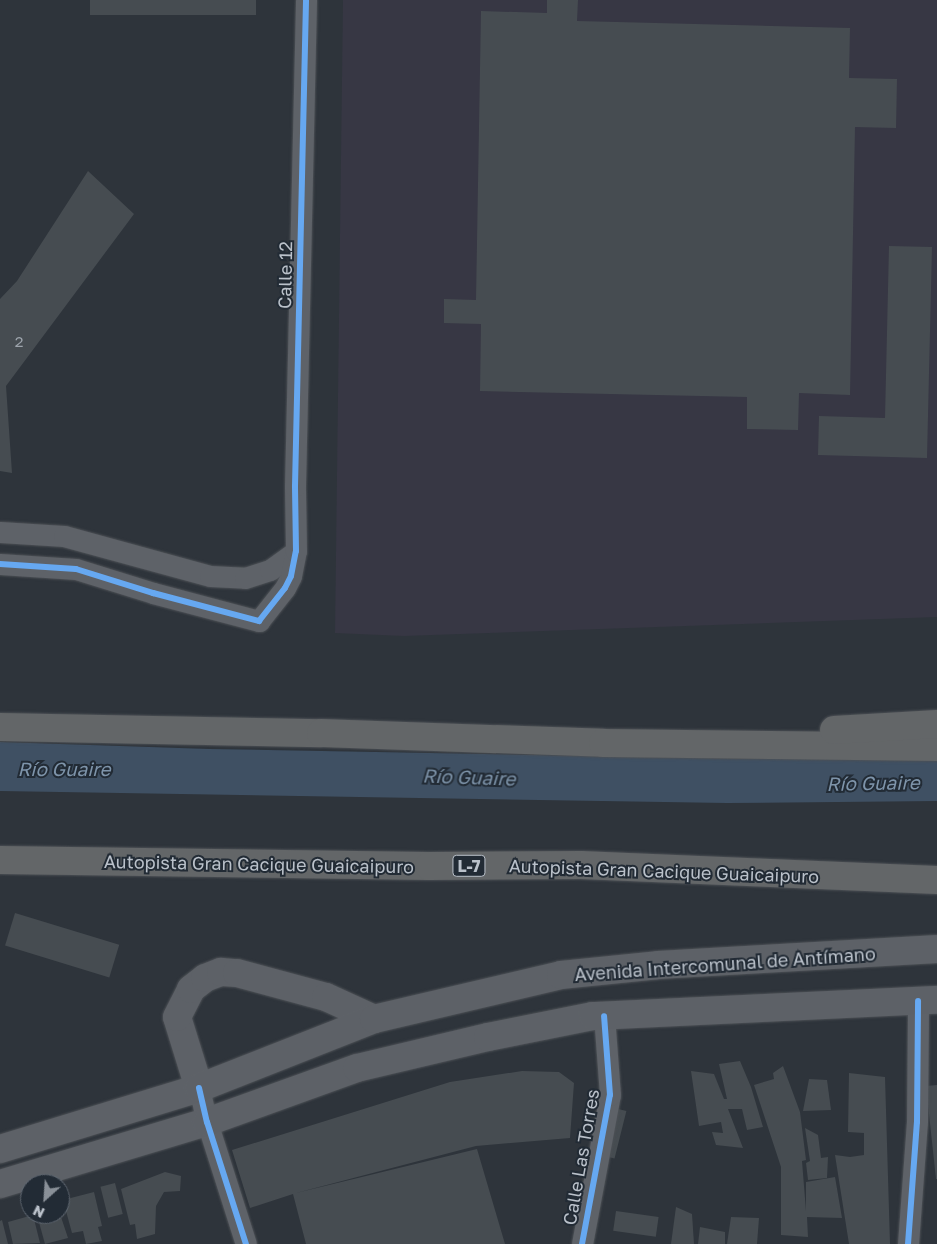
<!DOCTYPE html>
<meta charset="utf-8">
<style>
body{margin:0}
#map{position:relative;width:937px;height:1244px;overflow:hidden;background:#2e343b;font-family:"Golos Text",sans-serif}
div>[style]{position:absolute}
.medical>*{inset:0;background:#373744}
.water>*{inset:0;background:#3f5063}
.building>*{inset:0;background:#464c51;transform-origin:0 0}
.roads{filter:drop-shadow(0 0 1px #4c5055) drop-shadow(0 0 1px #4c5055)}
.street>*{height:21px;margin:-10.5px;padding:0 10.5px;transform-origin:10.5px;border-radius:10.5px;background:#5e6268}
.secondary>*{height:28px;margin:-14px;padding:0 14px;transform-origin:14px;border-radius:14px;background:#5d6167}
.highway>*{height:28px;margin:-14px;padding:0 14px;transform-origin:14px;border-radius:14px;background:#636668}
.cycleway>*{height:6px;margin:-3px;padding:0 3px;transform-origin:3px;border-radius:3px;background:#66a8f1}
span{translate:-50% -50%;white-space:nowrap;text-align:center;line-height:1.15;-webkit-text-stroke:4px #222b35;paint-order:stroke}
.number-label{font-size:15px;color:#9da4ac}
.number-label span{-webkit-text-stroke-width:0}
.shield-label span{padding:1px 4px;background:#222b35;border:1px solid;border-radius:4px;-webkit-text-stroke-width:0}
.shield-label{font-size:16px;color:#bac1ca;font-weight:700}
.street-label{font-size:18px;color:#bac1ca}
.water-label{font-size:19px;color:#7e94aa;font-style:italic}
.north{position:absolute;left:20px;top:1174px;width:50px;height:50px;box-sizing:border-box;background:#222b35;border:1px solid #5f6771;border-radius:50%;rotate:206deg;font-size:14px;font-weight:700;line-height:20px;text-align:center;color:#bac1ca}
.north::after{content:'';display:block;margin:auto;width:18px;height:22px;background:#899098;clip-path:polygon(50% 0,100% 100%,50% 72%,0 100%)}
</style>
<div id="map">
<div class="medical">
<i style="clip-path:polygon(343px 0,937px 0,937px 617px,404px 636px,335px 633px)"></i>
</div>
<div class="water">
<i style="clip-path:polygon(0 742px,209px 749px,755px 759px,937px 759px,937px 801px,727px 803px,0 791px)"></i>
</div>
<div class="building">
<i style="left:90px;top:0;width:166px;height:15px"></i>
<i style="clip-path:polygon(547px 0,578px 0,577px 21px,850px 28px,849px 78px,897px 79px,896px 128px,855px 127px,850px 395px,799px 393px,798px 430px,747px 429px,747px 397px,480px 391px,481px 324px,444px 323px,444px 299px,476px 300px,481px 11px,547px 13px)"></i>
<i style="clip-path:polygon(88px 171px,134px 214px,6px 386px,12px 473px,0 471px,0 299px,17px 281px)"></i>
<i style="clip-path:polygon(889px 246px,932px 247px,927px 458px,818px 455px,819px 416px,885px 418px)"></i>
<i style="left:15px;top:913px;width:109px;height:34px;rotate:17deg"></i>
<i style="clip-path:polygon(740px 1061px,751px 1087px,763px 1127px,747px 1130px,742px 1109px,728px 1109px,743px 1148px,716px 1145px,712px 1132px,723px 1133px,721px 1122px,699px 1126px,691px 1071px,714px 1074px,724px 1099px,727px 1099px,719px 1064px)"></i>
<i style="clip-path:polygon(783px 1066px,800px 1112px,806px 1160px,802px 1161px,806px 1211px,806px 1182px,835px 1177px,842px 1218px,807px 1217px,808px 1237px,781px 1235px,781px 1167px,754px 1085px,774px 1079px,773px 1073px)"></i>
<i style="clip-path:polygon(522px 1071px,559px 1072px,574px 1083px,570px 1138px,476px 1146px,296px 1193px,477px 1149px,505px 1244px,306px 1244px,293px 1194px,250px 1208px,232px 1150px,450px 1082px)"></i>
<i style="clip-path:polygon(849px 1073px,885px 1077px,890px 1244px,849px 1244px,835px 1155px,850px 1157px,864px 1155px,864px 1133px,848px 1132px)"></i>
<i style="clip-path:polygon(809px 1079px,827px 1080px,831px 1110px,803px 1111px)"></i>
<i style="clip-path:polygon(937px 1085px,937px 1179px,936px 1179px,926px 1086px)"></i>
<i style="left:606px;top:1106px;width:21px;height:49px;rotate:14deg"></i>
<i style="clip-path:polygon(805px 1128px,818px 1135px,821px 1158px,828px 1157px,827px 1178px,808px 1180px,806px 1163px,810px 1161px)"></i>
<i style="clip-path:polygon(165px 1172px,181px 1176px,180px 1191px,164px 1192px,156px 1206px,155px 1234px,137px 1239px,135px 1224px,130px 1225px,121px 1189px)"></i>
<i style="left:115px;top:1183px;width:32px;height:15px;rotate:76deg"></i>
<i style="clip-path:polygon(94px 1192px,102px 1226px,98px 1227px,102px 1241px,86px 1244px,83px 1231px,72px 1233px,63px 1200px)"></i>
<i style="clip-path:polygon(676px 1207px,692px 1214px,694px 1244px,671px 1244px)"></i>
<i style="left:616px;top:1211px;width:43px;height:20px;rotate:8deg"></i>
<i style="clip-path:polygon(60px 1214px,68px 1238px,45px 1244px,37px 1215px)"></i>
<i style="clip-path:polygon(33px 1215px,40px 1243px,13px 1244px,8px 1222px)"></i>
<i style="clip-path:polygon(731px 1217px,759px 1218px,757px 1244px,727px 1244px)"></i>
<i style="clip-path:polygon(2px 1220px,8px 1244px,0 1244px,0 1221px)"></i>
<i style="clip-path:polygon(700px 1227px,725px 1232px,725px 1244px,698px 1244px)"></i>
</div>
<div class="roads">
<div class="street">
<i style="left:0;top:532px;width:64px;rotate:3.6deg"></i>
<i style="left:64px;top:536px;width:151px;rotate:15.3deg"></i>
<i style="left:210px;top:576px;width:35px;rotate:3deg"></i>
<i style="left:245px;top:578px;width:26px;rotate:-18deg"></i>
<i style="left:270px;top:570px;width:32px;rotate:-36deg"></i>
<i style="left:0;top:564px;width:76px;rotate:3.8deg"></i>
<i style="left:76px;top:569px;width:81px;rotate:17.3deg"></i>
<i style="left:153px;top:593px;width:110px;rotate:14.8deg"></i>
<i style="left:259px;top:621px;width:42px;rotate:-51.8deg"></i>
<i style="left:285px;top:588px;width:13px;rotate:-63deg"></i>
<i style="left:291px;top:576px;width:25px;rotate:-79deg"></i>
<i style="left:296px;top:551px;width:65px;rotate:-90.9deg"></i>
<i style="left:295px;top:486px;width:486px;rotate:-88.7deg"></i>
<i style="left:199px;top:1088px;width:35px;rotate:77deg"></i>
<i style="left:207px;top:1122px;width:128px;rotate:72.3deg"></i>
<i style="left:582px;top:1244px;width:152px;rotate:-79.4deg"></i>
<i style="left:610px;top:1095px;width:79px;rotate:-94.3deg"></i>
<i style="left:908px;top:1244px;width:122px;rotate:-85.8deg"></i>
<i style="left:917px;top:1122px;width:121px;rotate:-89.5deg"></i>
</div>
<div class="secondary">
<i style="left:199px;top:1088px;width:74px;rotate:-107.2deg"></i>
<i style="left:177px;top:1017px;width:31px;rotate:-63deg"></i>
<i style="left:191px;top:989px;width:18px;rotate:-38deg"></i>
<i style="left:205px;top:978px;width:17px;rotate:-21deg"></i>
<i style="left:221px;top:972px;width:16px;rotate:4deg"></i>
<i style="left:237px;top:973px;width:92px;rotate:15.1deg"></i>
<i style="left:326px;top:997px;width:53px;rotate:24.6deg"></i>
<i style="left:0;top:1149px;width:208px;rotate:-17deg"></i>
<i style="left:199px;top:1088px;width:188px;rotate:-21.5deg"></i>
<i style="left:374px;top:1019px;width:192px;rotate:-13.2deg"></i>
<i style="left:561px;top:975px;width:99px;rotate:-5.8deg"></i>
<i style="left:659px;top:965px;width:278px;rotate:-3.3deg"></i>
<i style="left:0;top:1184px;width:216px;rotate:-16.7deg"></i>
<i style="left:207px;top:1122px;width:159px;rotate:-19.8deg"></i>
<i style="left:357px;top:1068px;width:135px;rotate:-13.3deg"></i>
<i style="left:488px;top:1037px;width:107px;rotate:-11.3deg"></i>
<i style="left:593px;top:1016px;width:344px;rotate:-2.7deg"></i>
</div>
<div class="highway">
<i style="left:0;top:727px;width:321px;rotate:1.1deg"></i>
<i style="left:321px;top:733px;width:282px;rotate:2deg"></i>
<i style="left:603px;top:743px;width:334px;rotate:0.7deg"></i>
<i style="left:834px;top:730px;width:103px;rotate:-3.3deg"></i>
<i style="left:0;top:860px;width:429px;rotate:0.8deg"></i>
<i style="left:429px;top:866px;width:152px;rotate:-0.4deg"></i>
<i style="left:581px;top:865px;width:356px;rotate:2.4deg"></i>
</div>
</div>
<div class="cycleway">
<i style="left:0;top:564px;width:76px;rotate:3.8deg"></i>
<i style="left:76px;top:569px;width:81px;rotate:17.3deg"></i>
<i style="left:153px;top:593px;width:110px;rotate:14.8deg"></i>
<i style="left:259px;top:621px;width:42px;rotate:-51.8deg"></i>
<i style="left:285px;top:588px;width:13px;rotate:-63deg"></i>
<i style="left:291px;top:576px;width:25px;rotate:-79deg"></i>
<i style="left:296px;top:551px;width:65px;rotate:-90.9deg"></i>
<i style="left:295px;top:486px;width:486px;rotate:-88.7deg"></i>
<i style="left:199px;top:1088px;width:35px;rotate:77deg"></i>
<i style="left:207px;top:1122px;width:128px;rotate:72.3deg"></i>
<i style="left:582px;top:1244px;width:152px;rotate:-79.4deg"></i>
<i style="left:610px;top:1095px;width:79px;rotate:-94.3deg"></i>
<i style="left:908px;top:1244px;width:122px;rotate:-85.8deg"></i>
<i style="left:917px;top:1122px;width:121px;rotate:-89.5deg"></i>
</div>
<div class="number-label">
<span style="left:19px;top:342px">2</span>
</div>
<div class="shield-label">
<span style="left:469px;top:866px">L-7</span>
</div>
<div class="street-label">
<span style="left:285px;top:275px;rotate:-89deg">Calle 12</span>
<span style="left:259px;top:864px;rotate:1deg">Autopista Gran Cacique Guaicaipuro</span>
<span style="left:664px;top:871px;rotate:2deg">Autopista Gran Cacique Guaicaipuro</span>
<span style="left:725px;top:964px;rotate:-4deg">Avenida Intercomunal de Antímano</span>
<span style="left:581px;top:1157px;rotate:-80deg">Calle Las Torres</span>
</div>
<div class="water-label">
<span style="left:64px;top:769px">Río Guaire</span>
<span style="left:469px;top:777px;rotate:2deg">Río Guaire</span>
<span style="left:873px;top:783px;rotate:-1deg">Río Guaire</span>
</div>
<div class="north">N</div>
</div>
